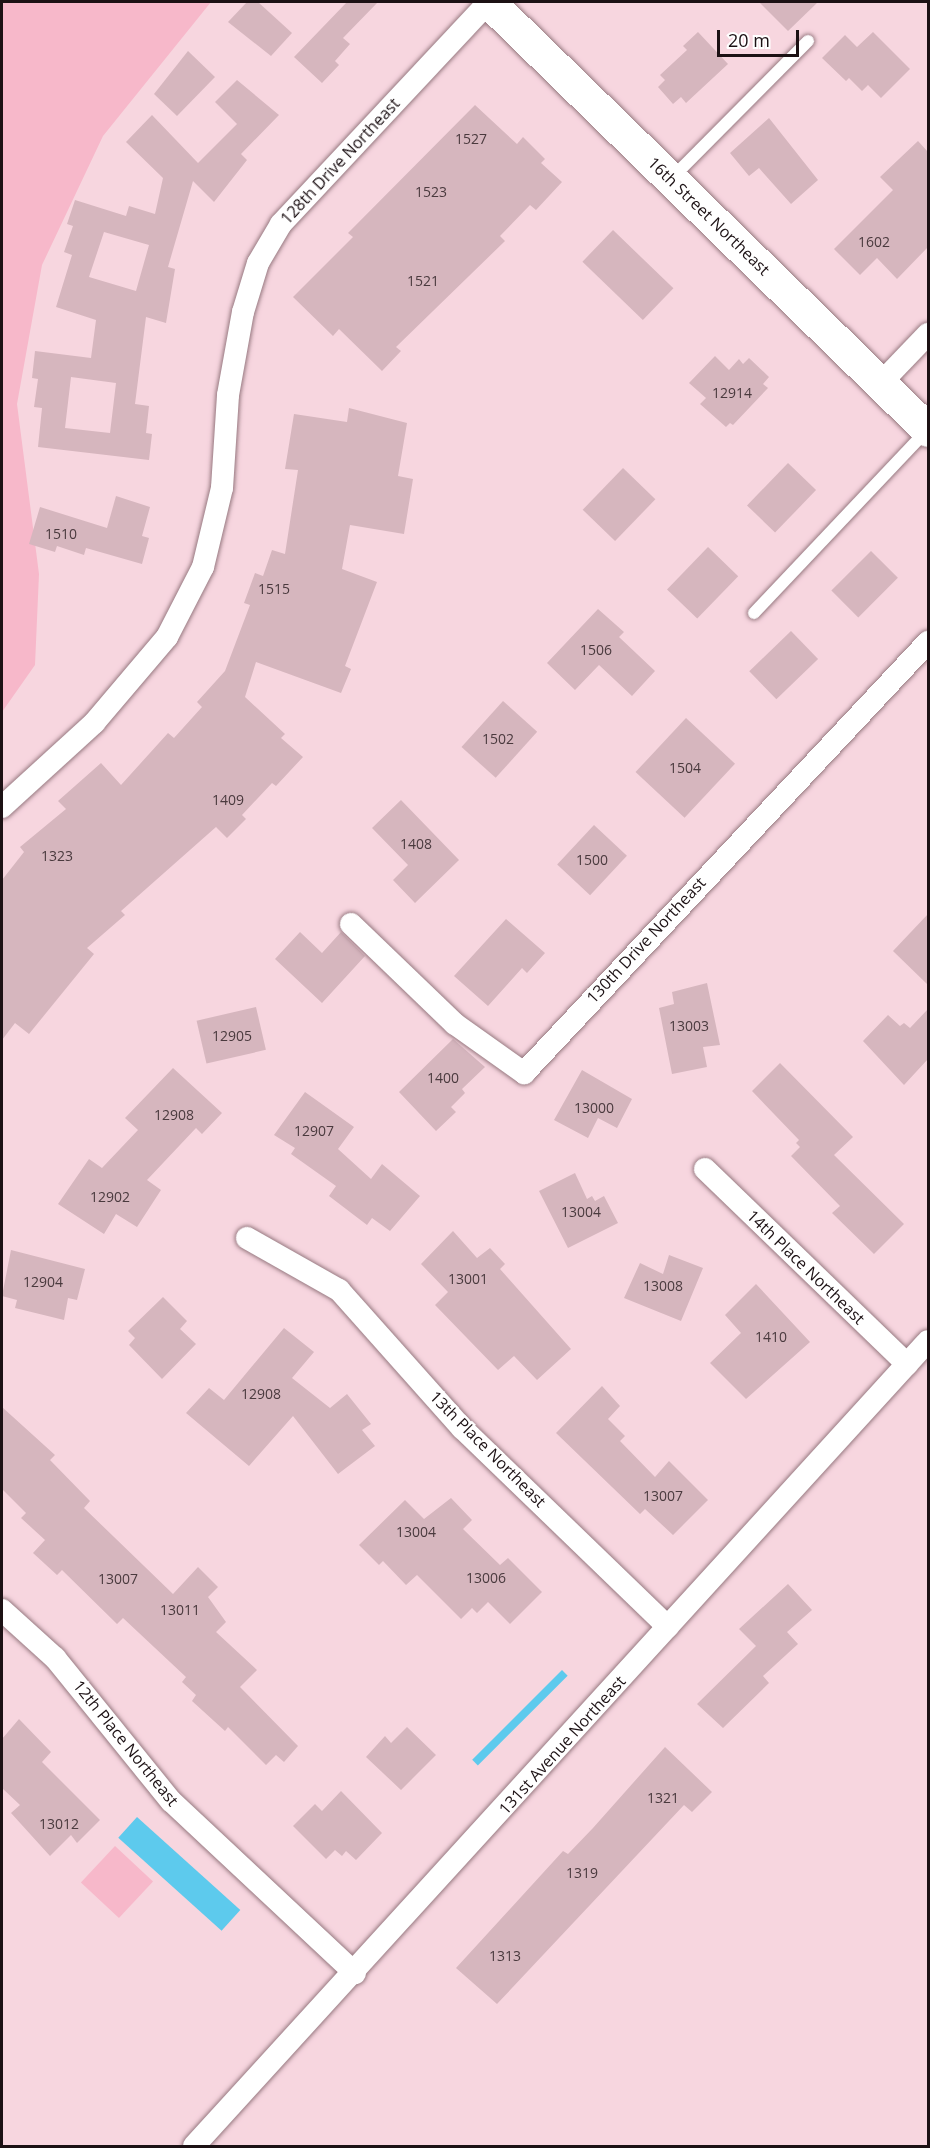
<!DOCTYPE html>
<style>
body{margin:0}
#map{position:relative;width:930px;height:2148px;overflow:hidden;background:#f7d6df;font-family:"Open Sans",sans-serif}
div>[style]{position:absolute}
.green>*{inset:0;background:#f7b8ca;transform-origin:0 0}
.water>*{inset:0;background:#5dcaed;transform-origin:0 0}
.building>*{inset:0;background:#d6b6be;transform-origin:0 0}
.roads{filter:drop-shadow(0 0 2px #977981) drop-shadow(0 0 2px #977981)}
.lane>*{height:12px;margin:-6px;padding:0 6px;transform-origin:6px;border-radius:6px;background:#fff}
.street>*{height:22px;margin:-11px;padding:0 11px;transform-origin:11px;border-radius:11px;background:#fff}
.secondary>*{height:33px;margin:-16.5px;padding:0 16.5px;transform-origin:16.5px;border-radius:16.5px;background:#fff}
span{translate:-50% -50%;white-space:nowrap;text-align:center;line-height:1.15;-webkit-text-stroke:4.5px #fff;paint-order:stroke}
.number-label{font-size:14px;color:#4a3a3e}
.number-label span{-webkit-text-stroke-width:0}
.street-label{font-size:16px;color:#1c1114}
.frame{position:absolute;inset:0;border:3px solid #1c1114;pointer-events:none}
.scale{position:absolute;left:717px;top:30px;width:82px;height:27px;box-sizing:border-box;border:3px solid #1c1114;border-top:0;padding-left:8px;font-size:18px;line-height:21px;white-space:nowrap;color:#1c1114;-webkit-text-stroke:4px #fff;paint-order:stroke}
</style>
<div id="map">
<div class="green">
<i style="clip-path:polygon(2px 2px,211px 2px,103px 136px,42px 265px,17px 404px,39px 574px,35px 665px,2px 712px)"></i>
<i style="left:115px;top:1846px;width:52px;height:50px;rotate:43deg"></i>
</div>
<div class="water">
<i style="left:562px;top:1670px;width:8px;height:127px;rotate:45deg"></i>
<i style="left:137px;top:1817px;width:139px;height:28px;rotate:42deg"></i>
</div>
<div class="building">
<i style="clip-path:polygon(247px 2px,258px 2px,292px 33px,271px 56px,228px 22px)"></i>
<i style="clip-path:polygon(347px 2px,378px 2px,343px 38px,350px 44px,335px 61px,339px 65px,322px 83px,294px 57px)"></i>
<i style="clip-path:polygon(759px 2px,818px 2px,788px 31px)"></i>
<i style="clip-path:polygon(698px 32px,728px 64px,686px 103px,681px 97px,673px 104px,658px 87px,665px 80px,660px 75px,687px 50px,683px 46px)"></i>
<i style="clip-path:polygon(873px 32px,910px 69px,881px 98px,868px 85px,862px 91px,849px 78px,846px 81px,822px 58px,845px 35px,857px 47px)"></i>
<i style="clip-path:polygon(188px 51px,215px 77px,177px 116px,154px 94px)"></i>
<i style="clip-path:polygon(evenodd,237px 80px,279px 115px,241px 154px,247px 160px,214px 202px,193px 181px,168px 267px,175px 269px,166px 323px,146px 317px,135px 404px,149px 406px,146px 433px,152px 434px,149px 460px,38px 447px,42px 408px,34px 407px,38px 379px,32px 378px,35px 351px,91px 358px,96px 320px,56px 307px,72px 255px,64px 252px,73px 226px,67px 224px,75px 200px,126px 216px,129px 206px,155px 214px,163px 178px,126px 142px,152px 115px,198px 163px,237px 124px,215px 102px,237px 80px,104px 232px,149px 245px,136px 291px,89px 277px,104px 232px,237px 80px,71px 377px,116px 383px,110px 433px,65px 428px,71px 377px)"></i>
<i style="clip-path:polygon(475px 105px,517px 144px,523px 137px,545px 159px,541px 163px,562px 182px,536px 210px,530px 205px,500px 236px,505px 241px,396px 347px,401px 351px,382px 371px,339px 329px,333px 336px,293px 297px,353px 237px,348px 233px)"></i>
<i style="clip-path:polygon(769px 118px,818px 180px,791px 204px,759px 168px,749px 176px,730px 153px)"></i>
<i style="clip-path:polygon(918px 141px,928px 152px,928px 247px,897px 279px,877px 258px,860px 275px,834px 249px,893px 190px,880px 177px)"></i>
<i style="left:613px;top:230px;width:84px;height:44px;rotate:44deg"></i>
<i style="clip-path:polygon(715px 356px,729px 370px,739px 359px,743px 364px,749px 358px,769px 377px,763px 384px,768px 388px,733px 425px,730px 423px,726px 427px,700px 404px,706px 398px,689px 383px)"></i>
<i style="clip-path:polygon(349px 408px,407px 423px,398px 476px,413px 479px,404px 534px,350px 525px,342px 569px,377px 582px,345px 666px,351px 669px,341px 693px,256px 662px,245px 697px,285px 734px,281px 738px,303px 757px,276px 786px,272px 783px,242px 815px,246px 819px,227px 838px,216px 827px,121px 911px,125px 915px,87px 948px,94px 954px,29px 1034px,15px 1023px,2px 1040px,2px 880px,24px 852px,20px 847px,66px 809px,58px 801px,101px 763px,121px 785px,168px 733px,174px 738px,202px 707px,197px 702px,225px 671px,250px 605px,244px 603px,255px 573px,263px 576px,272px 550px,285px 554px,298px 470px,285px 469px,294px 414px,347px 422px)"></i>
<i style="left:788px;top:463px;width:39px;height:59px;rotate:44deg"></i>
<i style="left:623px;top:468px;width:45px;height:58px;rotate:44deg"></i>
<i style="clip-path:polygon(116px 496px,150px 507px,142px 536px,149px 538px,142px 564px,86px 548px,84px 555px,57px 546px,55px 552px,29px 544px,40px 507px,107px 528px)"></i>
<i style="left:708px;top:547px;width:42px;height:59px;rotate:44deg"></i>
<i style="left:871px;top:551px;width:38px;height:56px;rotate:45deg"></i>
<i style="clip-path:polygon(598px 609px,624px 632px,619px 637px,655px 671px,632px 696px,599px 665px,575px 690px,547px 663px)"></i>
<i style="left:791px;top:631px;width:39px;height:58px;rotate:46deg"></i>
<i style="left:503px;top:701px;width:46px;height:62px;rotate:42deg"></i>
<i style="left:686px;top:718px;width:67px;height:74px;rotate:43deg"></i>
<i style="clip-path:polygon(401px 800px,459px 860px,415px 903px,393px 880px,408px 865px,372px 828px)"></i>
<i style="left:594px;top:825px;width:45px;height:54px;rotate:43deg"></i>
<i style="clip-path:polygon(928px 914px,928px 985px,893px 951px)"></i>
<i style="clip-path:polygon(506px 919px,545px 953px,527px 973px,522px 968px,488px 1006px,454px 976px)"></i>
<i style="clip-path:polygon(300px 932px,322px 953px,341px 932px,365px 956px,322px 1003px,275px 959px)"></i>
<i style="clip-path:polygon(707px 983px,720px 1045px,703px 1047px,707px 1067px,672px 1074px,659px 1008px,674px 1004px,672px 992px)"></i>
<i style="left:256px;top:1007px;width:44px;height:61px;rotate:77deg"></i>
<i style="clip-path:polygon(928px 1009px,928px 1059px,904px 1085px,863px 1041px,888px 1015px,900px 1026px,904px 1023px,910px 1028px)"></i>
<i style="clip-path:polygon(453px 1039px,485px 1067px,462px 1089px,465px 1093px,451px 1107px,456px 1112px,436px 1131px,399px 1092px)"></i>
<i style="clip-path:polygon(780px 1063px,853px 1137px,834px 1155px,904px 1224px,874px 1254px,832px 1213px,840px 1206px,791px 1156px,800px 1147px,796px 1143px,799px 1140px,752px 1091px)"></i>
<i style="clip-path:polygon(173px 1068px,222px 1113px,202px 1134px,196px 1128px,147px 1180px,161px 1190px,137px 1227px,116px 1214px,104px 1234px,58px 1204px,89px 1159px,102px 1168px,138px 1130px,125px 1118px)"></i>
<i style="clip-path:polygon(582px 1070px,632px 1099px,617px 1128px,598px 1118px,588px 1138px,554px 1120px)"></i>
<i style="clip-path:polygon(305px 1092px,354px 1127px,338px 1149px,371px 1179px,382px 1164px,420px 1196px,390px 1231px,372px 1218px,367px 1225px,329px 1196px,336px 1186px,291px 1154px,295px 1148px,274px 1135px)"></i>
<i style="clip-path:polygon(575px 1173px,587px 1199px,592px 1196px,595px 1201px,604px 1196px,618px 1223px,568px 1248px,539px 1191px)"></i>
<i style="clip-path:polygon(453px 1231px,477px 1258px,490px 1248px,505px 1264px,500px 1269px,571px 1349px,537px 1380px,514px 1356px,498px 1370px,435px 1305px,448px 1292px,421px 1264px)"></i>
<i style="clip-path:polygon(11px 1250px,85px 1269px,77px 1300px,68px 1298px,64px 1320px,15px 1308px,17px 1300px,2px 1296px)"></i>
<i style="clip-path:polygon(669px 1255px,703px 1268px,681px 1321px,624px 1298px,640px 1263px,663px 1274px)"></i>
<i style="clip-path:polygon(756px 1284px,810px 1342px,746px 1399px,710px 1363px,741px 1333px,725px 1315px)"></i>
<i style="clip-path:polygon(163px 1297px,187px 1321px,180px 1329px,196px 1344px,162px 1379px,129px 1345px,135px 1338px,128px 1331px)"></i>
<i style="clip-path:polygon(284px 1328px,314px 1352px,292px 1378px,330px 1408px,347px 1394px,371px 1424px,362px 1430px,375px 1446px,338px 1474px,293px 1416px,249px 1466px,186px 1413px,209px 1388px,224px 1400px)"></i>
<i style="clip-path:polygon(602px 1386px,620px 1406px,608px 1419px,625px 1436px,620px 1441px,655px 1477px,669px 1461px,708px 1500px,673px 1535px,645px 1509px,640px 1514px,556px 1433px)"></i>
<i style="clip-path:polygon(2px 1407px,55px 1455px,50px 1460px,90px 1501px,84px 1508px,173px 1594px,198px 1567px,218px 1587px,208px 1597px,226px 1622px,216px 1632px,257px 1670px,240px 1687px,298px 1746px,284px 1762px,276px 1755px,266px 1765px,228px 1727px,225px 1731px,192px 1701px,196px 1695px,182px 1682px,186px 1677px,123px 1618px,117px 1624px,62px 1570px,57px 1575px,33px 1553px,45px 1540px,21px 1518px,26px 1513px,2px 1489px)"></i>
<i style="clip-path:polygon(451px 1498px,472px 1520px,463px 1529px,500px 1565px,508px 1558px,542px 1592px,510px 1624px,488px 1602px,477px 1613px,472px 1608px,461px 1619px,417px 1575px,406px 1585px,383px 1561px,379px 1565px,359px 1545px,405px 1500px,424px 1519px)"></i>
<i style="clip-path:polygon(788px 1584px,812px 1610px,787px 1632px,798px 1644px,763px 1676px,769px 1683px,723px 1728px,697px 1704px,756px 1646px,739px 1629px)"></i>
<i style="clip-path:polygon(19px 1719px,51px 1752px,42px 1762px,100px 1820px,77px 1843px,71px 1835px,50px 1856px,11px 1813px,20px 1805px,2px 1788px,2px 1739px)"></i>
<i style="clip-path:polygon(407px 1727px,436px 1755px,401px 1790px,366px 1757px,385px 1736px,391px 1743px)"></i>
<i style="clip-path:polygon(665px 1747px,712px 1792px,692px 1812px,684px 1805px,497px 2004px,456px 1968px,563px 1851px,568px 1854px,593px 1828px)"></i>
<i style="clip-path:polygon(341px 1791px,382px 1833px,356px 1860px,346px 1851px,342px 1856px,335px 1850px,326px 1859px,293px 1826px,315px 1804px,322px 1811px)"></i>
</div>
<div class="roads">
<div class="lane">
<i style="left:672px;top:178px;width:193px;rotate:-45.2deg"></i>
<i style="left:754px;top:613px;width:252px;rotate:-46.6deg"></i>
</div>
<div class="street">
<i style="left:881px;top:383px;width:68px;rotate:-46.2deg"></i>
<i style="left:2px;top:807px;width:125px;rotate:-42.4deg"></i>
<i style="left:94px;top:723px;width:113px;rotate:-49.7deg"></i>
<i style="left:167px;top:637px;width:79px;rotate:-62.8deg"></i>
<i style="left:203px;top:567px;width:81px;rotate:-76.5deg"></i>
<i style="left:222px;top:488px;width:93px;rotate:-86.3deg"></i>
<i style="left:228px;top:395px;width:84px;rotate:-79.8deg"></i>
<i style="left:243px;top:312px;width:51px;rotate:-73deg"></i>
<i style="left:258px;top:263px;width:45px;rotate:-59.5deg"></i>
<i style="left:281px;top:224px;width:304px;rotate:-46.9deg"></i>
<i style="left:351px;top:924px;width:144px;rotate:43.9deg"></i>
<i style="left:455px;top:1024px;width:85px;rotate:35.4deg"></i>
<i style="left:524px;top:1073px;width:591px;rotate:-46.85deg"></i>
<i style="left:705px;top:1169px;width:281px;rotate:44deg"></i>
<i style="left:247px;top:1238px;width:106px;rotate:29.5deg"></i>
<i style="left:339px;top:1290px;width:185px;rotate:48.3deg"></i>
<i style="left:462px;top:1428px;width:286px;rotate:44deg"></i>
<i style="left:2px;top:1610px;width:72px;rotate:42.2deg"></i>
<i style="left:55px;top:1658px;width:184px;rotate:51deg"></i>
<i style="left:171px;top:1801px;width:252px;rotate:43.1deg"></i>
<i style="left:194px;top:2146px;width:1089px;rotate:-47.64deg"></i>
</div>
<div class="secondary">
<i style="left:489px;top:2px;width:613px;rotate:44.27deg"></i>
</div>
</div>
<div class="number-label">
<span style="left:471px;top:139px">1527</span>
<span style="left:431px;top:192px">1523</span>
<span style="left:874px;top:242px">1602</span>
<span style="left:423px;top:281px">1521</span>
<span style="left:732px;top:393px">12914</span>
<span style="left:61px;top:534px">1510</span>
<span style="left:274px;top:589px">1515</span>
<span style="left:596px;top:650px">1506</span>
<span style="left:498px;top:739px">1502</span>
<span style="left:685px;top:768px">1504</span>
<span style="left:228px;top:800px">1409</span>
<span style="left:416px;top:844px">1408</span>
<span style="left:57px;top:856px">1323</span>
<span style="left:592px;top:860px">1500</span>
<span style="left:689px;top:1026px">13003</span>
<span style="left:232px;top:1036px">12905</span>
<span style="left:443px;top:1078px">1400</span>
<span style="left:594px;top:1108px">13000</span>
<span style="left:174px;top:1115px">12908</span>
<span style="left:314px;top:1131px">12907</span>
<span style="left:110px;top:1197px">12902</span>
<span style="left:581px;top:1212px">13004</span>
<span style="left:468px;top:1279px">13001</span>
<span style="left:43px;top:1282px">12904</span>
<span style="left:663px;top:1286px">13008</span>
<span style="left:771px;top:1337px">1410</span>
<span style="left:261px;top:1394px">12908</span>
<span style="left:663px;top:1496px">13007</span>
<span style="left:416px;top:1532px">13004</span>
<span style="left:486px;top:1578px">13006</span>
<span style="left:118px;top:1579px">13007</span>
<span style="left:180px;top:1610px">13011</span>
<span style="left:663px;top:1798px">1321</span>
<span style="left:59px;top:1824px">13012</span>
<span style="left:582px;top:1873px">1319</span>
<span style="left:505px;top:1956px">1313</span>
</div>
<div class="street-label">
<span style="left:340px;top:161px;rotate:-47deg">128th Drive Northeast</span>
<span style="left:709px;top:216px;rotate:44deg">16th Street Northeast</span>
<span style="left:646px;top:940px;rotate:-47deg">130th Drive Northeast</span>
<span style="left:806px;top:1267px;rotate:44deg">14th Place Northeast</span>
<span style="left:488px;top:1449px;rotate:45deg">13th Place Northeast</span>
<span style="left:126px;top:1743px;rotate:51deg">12th Place Northeast</span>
<span style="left:562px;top:1745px;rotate:-48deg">131st Avenue Northeast</span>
</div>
<div class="frame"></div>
<div class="scale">20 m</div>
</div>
